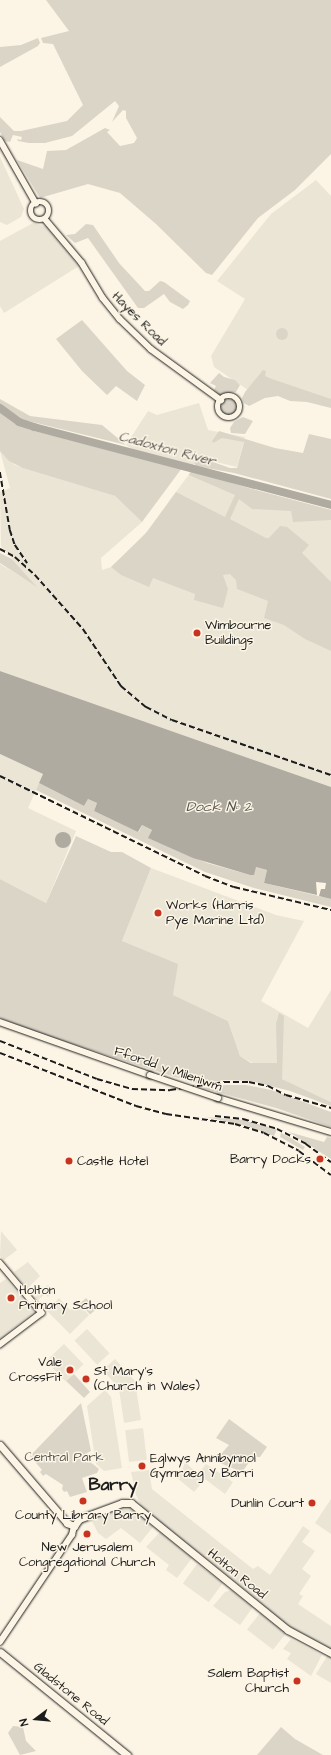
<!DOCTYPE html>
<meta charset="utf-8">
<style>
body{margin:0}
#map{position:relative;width:331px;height:1755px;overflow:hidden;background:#fcf5e5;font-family:"Architects Daughter",sans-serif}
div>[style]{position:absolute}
.built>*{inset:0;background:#ebe5d6;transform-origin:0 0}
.green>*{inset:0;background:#dbd5c8;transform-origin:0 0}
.round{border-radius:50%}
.water>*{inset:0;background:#b0aba1}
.river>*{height:8px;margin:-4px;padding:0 4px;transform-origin:4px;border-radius:4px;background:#b0aba1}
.roads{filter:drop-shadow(0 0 1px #1c1c1c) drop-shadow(0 0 1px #1c1c1c)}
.minor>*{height:5.5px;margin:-2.75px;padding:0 2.75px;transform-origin:2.75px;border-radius:2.75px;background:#fcf5e5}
.minor>.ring{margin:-2.75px;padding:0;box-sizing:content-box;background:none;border:5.5px solid #fcf5e5;border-radius:50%}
.major>*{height:7px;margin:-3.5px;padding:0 3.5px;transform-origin:3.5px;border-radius:3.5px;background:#fcf5e5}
.rail>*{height:1.5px;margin-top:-0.75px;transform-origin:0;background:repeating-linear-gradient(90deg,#1c1c1c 0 6px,transparent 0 9px)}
.bridges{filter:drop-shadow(0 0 1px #1c1c1c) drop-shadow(0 0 1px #1c1c1c)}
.minor-bridge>*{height:5.5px;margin:-2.75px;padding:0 2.75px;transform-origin:2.75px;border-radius:2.75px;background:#fcf5e5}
.dots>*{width:11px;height:11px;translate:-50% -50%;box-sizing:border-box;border:2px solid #fcf5e5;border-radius:50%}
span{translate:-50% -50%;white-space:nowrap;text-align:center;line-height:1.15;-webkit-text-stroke:3px #fcf5e5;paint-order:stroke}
.street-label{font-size:13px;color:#1c1c1c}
.poi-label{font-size:13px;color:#1c1c1c}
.left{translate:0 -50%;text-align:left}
.right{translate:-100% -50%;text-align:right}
.park-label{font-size:13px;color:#555450}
.water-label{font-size:14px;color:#575551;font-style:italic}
.district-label{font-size:17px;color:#1c1c1c;font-weight:700}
.north{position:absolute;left:16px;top:1699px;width:40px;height:40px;-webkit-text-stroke:3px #fcf5e5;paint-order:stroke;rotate:254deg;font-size:11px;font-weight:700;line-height:16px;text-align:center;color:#1c1c1c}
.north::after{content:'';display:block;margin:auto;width:14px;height:18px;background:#1c1c1c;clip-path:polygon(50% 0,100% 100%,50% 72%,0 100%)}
</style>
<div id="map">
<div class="built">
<i style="clip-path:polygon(0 157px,24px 209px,21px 217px,7px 225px,0 222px)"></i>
<i style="clip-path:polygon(316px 180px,331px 196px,331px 403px,248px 390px,214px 367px,211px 356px,245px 299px,217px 281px,271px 214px)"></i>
<i style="clip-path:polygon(33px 223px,47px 227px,79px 266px,4px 313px,0 306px,0 241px)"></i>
<i style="clip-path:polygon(199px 403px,208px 430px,245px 437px,237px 467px,199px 458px,193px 465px,134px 450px,126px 445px,148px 411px,157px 415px)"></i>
<i style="clip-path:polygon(0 451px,15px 465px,115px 496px,142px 522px,101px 558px,102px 570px,111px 567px,139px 542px,190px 473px,331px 510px,331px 787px,0 671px,0 564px,35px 585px,1px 546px,0 492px,10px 488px)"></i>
<i style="clip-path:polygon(0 754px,43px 774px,28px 808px,76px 831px,46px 903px,0 879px)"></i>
<i style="clip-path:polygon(151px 868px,276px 915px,304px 921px,261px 1001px,308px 1028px,331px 990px,331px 1102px,282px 1079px,240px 1056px,228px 1021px,172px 995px,122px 941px)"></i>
<i style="clip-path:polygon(1px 1231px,17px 1250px,4px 1260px,0 1256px)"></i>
<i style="clip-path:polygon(28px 1262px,40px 1276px,27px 1289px,14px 1272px)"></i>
<i style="clip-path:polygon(6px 1279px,34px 1312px,0 1339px,0 1283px)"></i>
<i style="clip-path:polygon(48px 1285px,54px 1292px,48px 1297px,45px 1294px,38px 1300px,35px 1297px)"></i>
<i style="clip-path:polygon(59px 1298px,70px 1310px,78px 1303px,89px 1315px,70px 1334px,47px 1311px)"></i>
<i style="left:87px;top:1329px;width:33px;height:17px;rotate:47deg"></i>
<i style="left:64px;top:1344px;width:28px;height:25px;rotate:46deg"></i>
<i style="clip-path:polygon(115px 1359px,135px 1381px,141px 1420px,124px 1423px,119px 1389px,103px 1370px)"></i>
<i style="clip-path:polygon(105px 1390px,111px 1397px,122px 1468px,104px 1471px,96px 1464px,87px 1406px)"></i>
<i style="left:143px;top:1428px;width:32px;height:18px;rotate:83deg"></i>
<i style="clip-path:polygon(185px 1462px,198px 1474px,206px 1464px,233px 1482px,225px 1494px,205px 1479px,194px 1492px,171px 1473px,182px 1471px)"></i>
<i style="clip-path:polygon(149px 1470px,152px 1489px,253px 1569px,258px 1566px,270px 1575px,303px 1526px,310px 1531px,302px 1542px,315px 1551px,302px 1569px,311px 1576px,299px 1594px,303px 1596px,298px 1604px,331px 1626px,331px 1683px,316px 1674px,329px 1653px,248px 1598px,250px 1594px,142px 1507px,136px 1495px,131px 1472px)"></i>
<i style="clip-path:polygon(331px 1499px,331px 1534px,315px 1523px)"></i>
<i style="clip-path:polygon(128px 1507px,153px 1527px,140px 1543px,121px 1528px,106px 1539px,98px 1533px,91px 1519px)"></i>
<i style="clip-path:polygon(160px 1532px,192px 1558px,177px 1578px,166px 1570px,169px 1565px,146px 1547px)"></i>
<i style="left:197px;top:1564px;width:32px;height:24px;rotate:36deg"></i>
<i style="clip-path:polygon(231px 1590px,253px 1607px,240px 1625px,213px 1606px,225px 1592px)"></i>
<i style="left:260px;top:1613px;width:33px;height:21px;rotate:38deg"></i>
<i style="clip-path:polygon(291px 1639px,322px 1655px,311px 1676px,287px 1659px,291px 1653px,283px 1649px)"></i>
</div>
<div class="green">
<i style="clip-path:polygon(46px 0,331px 0,331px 154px,295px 190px,258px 218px,212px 275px,206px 273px,156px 224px,120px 193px,88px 184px,40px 198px,17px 160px,43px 169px,47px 151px,66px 150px,105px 128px,110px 130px,107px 132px,120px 146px,134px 143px,137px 138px,126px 118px,126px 111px,123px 110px,112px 122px,119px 106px,115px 101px,72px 136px,45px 143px,29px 143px,18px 141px,17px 139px,21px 140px,22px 137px,13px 135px,10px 142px,5px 141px,0 132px,0 117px,14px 131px,21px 131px,67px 121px,83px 105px,53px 44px,43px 43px,41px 38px,69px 31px)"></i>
<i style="clip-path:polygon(38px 38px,40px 43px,38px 46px,0 67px,0 47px,21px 45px)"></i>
<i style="clip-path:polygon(86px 224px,93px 225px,119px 263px,145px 291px,149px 291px,160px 281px,164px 282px,190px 301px,188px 305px,183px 309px,170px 302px,164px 294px,144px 308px,138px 308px,88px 238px,75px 243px,66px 235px,75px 234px)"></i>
<i style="clip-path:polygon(82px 320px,127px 371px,145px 385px,137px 401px,116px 386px,107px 395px,82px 371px,56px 339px)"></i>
<i class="round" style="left:276px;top:328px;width:12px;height:12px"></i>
<i style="clip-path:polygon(263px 370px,266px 371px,265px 376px,272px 379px,331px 399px,331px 408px,307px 402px,290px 401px,278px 396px,265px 398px,249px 406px,244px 403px,242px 398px,245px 392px)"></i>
<i style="clip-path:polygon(219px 373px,224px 377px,235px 380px,240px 385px,236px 392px,219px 395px,214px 390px,216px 386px,210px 383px)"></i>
<i class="round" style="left:221px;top:399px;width:16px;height:16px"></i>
<i style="clip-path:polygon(0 399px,30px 416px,102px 425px,126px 445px,24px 420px,0 404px)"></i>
<i style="clip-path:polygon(0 412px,30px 430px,182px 468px,142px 522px,115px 496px,23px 468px,9px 461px,0 451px)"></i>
<i style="clip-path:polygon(243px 417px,253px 421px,245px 434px,231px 433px,230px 428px,234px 422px)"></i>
<i style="clip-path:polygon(219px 431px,275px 448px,303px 453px,309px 434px,331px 439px,331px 499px,234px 473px,196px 466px,194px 463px,199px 457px,230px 468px,237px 468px,244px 442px,222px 438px,213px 443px,212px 441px)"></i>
<i style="clip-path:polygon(191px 470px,245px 487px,331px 510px,331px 520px,293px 522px,291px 511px,252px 509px,239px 499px,230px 519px,266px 538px,269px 538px,280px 526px,287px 527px,309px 545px,302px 553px,331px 582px,331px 651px,305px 639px,284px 625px,264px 618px,268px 601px,237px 589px,236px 580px,230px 574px,223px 575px,228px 589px,223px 608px,194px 600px,195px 594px,153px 578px,149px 587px,121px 575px,111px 567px,147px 532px,176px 492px,225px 517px,235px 495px,189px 475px)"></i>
<i style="clip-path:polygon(0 553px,12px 559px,37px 587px,0 563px)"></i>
<i style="clip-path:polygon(39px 783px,84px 806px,88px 799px,97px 803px,94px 811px,139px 832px,142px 825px,152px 830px,149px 838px,207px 863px,250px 875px,256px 867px,267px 870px,264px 883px,331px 899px,331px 907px,254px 888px,205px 872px,36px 790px)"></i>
<i style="clip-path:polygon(76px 836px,111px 852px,122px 852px,151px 868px,122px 941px,178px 964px,173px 995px,228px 1021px,240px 1056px,251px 1063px,277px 1063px,276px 1024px,279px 1013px,284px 1016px,282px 1079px,331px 1102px,331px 1106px,290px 1091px,251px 1081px,225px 1080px,197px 1084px,35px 1032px,0 1018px,0 879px,46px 903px)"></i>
<i style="clip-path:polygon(226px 1085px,246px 1085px,271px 1090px,331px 1112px,331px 1127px,276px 1108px,202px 1088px)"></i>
<i style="clip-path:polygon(206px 1117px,243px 1120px,277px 1129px,274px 1136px,247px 1126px)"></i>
<i style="clip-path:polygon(289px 1132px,324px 1142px,327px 1137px,331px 1138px,331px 1159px)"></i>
<i style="clip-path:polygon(281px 1133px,289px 1137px,305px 1147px,303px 1150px,280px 1137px)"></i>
<i style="left:86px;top:1298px;width:15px;height:8px;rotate:48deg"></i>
<i style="clip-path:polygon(74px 1374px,90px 1392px,84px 1398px,66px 1381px)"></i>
<i style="clip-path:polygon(81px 1403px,91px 1451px,87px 1453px,89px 1461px,99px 1469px,97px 1473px,82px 1478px,87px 1492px,70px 1497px,67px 1491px,64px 1492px,62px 1489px,63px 1485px,46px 1474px,43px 1476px,40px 1472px,42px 1470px,30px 1456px)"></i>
<i style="clip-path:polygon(229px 1419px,267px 1447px,260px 1457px,253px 1457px,242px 1472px,215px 1461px,229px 1445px,216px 1438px)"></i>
<i style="clip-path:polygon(13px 1726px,23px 1727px,26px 1741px,36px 1751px,20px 1755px,8px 1733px)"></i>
<i style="clip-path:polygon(281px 1727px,295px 1739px,323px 1755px,257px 1755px)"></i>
</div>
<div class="water">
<i style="clip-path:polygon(0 671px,331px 787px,331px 899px,319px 896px,321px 889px,325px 889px,326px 883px,316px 882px,317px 895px,264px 883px,267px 870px,256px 867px,254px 875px,250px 875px,193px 858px,148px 838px,152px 830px,142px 825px,138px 832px,94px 811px,97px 803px,88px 799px,84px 806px,39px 783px,43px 774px,0 754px)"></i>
<i class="round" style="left:55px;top:832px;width:16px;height:16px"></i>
</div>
<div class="river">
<i style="left:0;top:408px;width:24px;rotate:36deg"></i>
<i style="left:19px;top:422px;width:16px;rotate:18deg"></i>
<i style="left:34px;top:427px;width:307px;rotate:14.7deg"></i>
</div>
<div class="roads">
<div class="minor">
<i style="left:0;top:140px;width:73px;rotate:60.3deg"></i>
<i class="ring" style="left:31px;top:202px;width:12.5px;height:12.5px"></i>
<i style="left:45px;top:219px;width:57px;rotate:49.9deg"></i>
<i style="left:82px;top:263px;width:41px;rotate:59deg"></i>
<i style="left:103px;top:298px;width:27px;rotate:51deg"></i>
<i style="left:120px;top:319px;width:43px;rotate:44.1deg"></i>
<i style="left:151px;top:349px;width:87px;rotate:36.1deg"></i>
<i class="ring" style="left:218px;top:396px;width:16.5px;height:16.5px"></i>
<i style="left:0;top:1022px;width:159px;rotate:19.5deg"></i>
<i style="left:218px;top:1098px;width:118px;rotate:16.7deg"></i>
<i style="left:0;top:1263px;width:65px;rotate:50deg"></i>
<i style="left:42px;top:1313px;width:53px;rotate:142.7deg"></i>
<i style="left:0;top:1642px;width:129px;rotate:-56.1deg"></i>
<i style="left:72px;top:1535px;width:9px;rotate:-77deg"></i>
</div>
<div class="major">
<i style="left:0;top:1445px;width:103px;rotate:49.3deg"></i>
<i style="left:67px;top:1523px;width:8px;rotate:23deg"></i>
<i style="left:74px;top:1526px;width:9px;rotate:-54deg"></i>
<i style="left:79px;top:1519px;width:46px;rotate:-20.4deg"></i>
<i style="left:122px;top:1503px;width:9px"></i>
<i style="left:131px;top:1503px;width:202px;rotate:39deg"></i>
<i style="left:288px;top:1630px;width:49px;rotate:28.1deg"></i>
<i style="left:0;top:1652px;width:164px;rotate:39deg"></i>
</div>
</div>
<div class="rail">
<i style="left:0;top:472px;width:59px;rotate:80.2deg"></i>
<i style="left:10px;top:530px;width:16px;rotate:72deg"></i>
<i style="left:15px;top:545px;width:22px;rotate:56deg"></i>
<i style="left:0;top:549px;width:17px;rotate:28deg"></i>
<i style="left:15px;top:557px;width:27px;rotate:42deg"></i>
<i style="left:35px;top:575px;width:72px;rotate:48.4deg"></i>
<i style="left:83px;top:629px;width:69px;rotate:56.3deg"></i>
<i style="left:121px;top:686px;width:33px;rotate:40deg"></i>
<i style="left:146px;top:707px;width:29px;rotate:27deg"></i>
<i style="left:172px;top:720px;width:168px;rotate:19.1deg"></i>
<i style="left:0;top:776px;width:228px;rotate:26deg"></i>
<i style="left:205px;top:876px;width:31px;rotate:21deg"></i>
<i style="left:234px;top:887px;width:100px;rotate:13.3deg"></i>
<i style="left:0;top:1041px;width:104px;rotate:21.4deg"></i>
<i style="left:97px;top:1079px;width:36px;rotate:16deg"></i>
<i style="left:132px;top:1089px;width:38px;rotate:2deg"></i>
<i style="left:170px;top:1090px;width:55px;rotate:-8.4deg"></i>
<i style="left:224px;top:1082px;width:25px"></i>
<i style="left:249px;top:1082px;width:19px;rotate:12deg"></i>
<i style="left:268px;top:1086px;width:20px;rotate:27deg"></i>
<i style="left:286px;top:1095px;width:47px;rotate:16.1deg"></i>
<i style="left:0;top:1053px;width:146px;rotate:21.3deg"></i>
<i style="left:136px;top:1106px;width:31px;rotate:15deg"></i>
<i style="left:166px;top:1114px;width:70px;rotate:8.2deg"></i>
<i style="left:235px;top:1124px;width:30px;rotate:17deg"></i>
<i style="left:264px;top:1133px;width:39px;rotate:27deg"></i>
<i style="left:299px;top:1151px;width:40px;rotate:37deg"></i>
<i style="left:215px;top:1116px;width:28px;rotate:6deg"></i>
<i style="left:243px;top:1119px;width:35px;rotate:16deg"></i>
<i style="left:277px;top:1129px;width:33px;rotate:27deg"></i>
<i style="left:306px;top:1144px;width:31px;rotate:36deg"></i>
</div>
<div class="bridges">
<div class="minor-bridge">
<i style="left:150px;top:1075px;width:72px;rotate:18.7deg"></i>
</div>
</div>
<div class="dots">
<i style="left:197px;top:633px;background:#c8321e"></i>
<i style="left:158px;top:913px;background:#c8321e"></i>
<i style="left:320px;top:1159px;background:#c8321e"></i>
<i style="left:69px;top:1161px;background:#c8321e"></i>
<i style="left:11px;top:1298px;background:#c8321e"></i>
<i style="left:70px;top:1370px;background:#c8321e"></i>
<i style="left:86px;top:1379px;background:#c8321e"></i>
<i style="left:142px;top:1466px;background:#c8321e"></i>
<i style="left:83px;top:1501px;background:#c8321e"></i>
<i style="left:312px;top:1503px;background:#c8321e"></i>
<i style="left:87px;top:1534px;background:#c8321e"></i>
<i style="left:297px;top:1681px;background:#c8321e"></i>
</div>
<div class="street-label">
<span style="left:139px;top:319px;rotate:45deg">Hayes Road</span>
<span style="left:168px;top:1069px;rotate:19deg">Ffordd y Mileniwm</span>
<span style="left:237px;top:1574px;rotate:39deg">Holton Road</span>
<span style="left:71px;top:1694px;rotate:39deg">Gladstone Road</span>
</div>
<div class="poi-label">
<span class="left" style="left:205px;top:633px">Wimbourne<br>Buildings</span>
<span class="left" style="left:166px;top:913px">Works (Harris<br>Pye Marine Ltd)</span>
<span class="right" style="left:311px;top:1159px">Barry Docks</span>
<span class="left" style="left:77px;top:1161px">Castle Hotel</span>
<span class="left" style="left:19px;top:1298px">Holton<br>Primary School</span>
<span class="right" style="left:62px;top:1370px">Vale<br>CrossFit</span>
<span class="left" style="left:94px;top:1379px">St Mary's<br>(Church in Wales)</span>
<span class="left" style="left:150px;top:1466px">Eglwys Annibynnol<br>Gymraeg Y Barri</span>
<span class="right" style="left:304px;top:1503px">Dunlin Court</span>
<span style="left:83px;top:1515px">County Library Barry</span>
<span style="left:87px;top:1555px">New Jerusalem<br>Congregational Church</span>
<span class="right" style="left:289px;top:1681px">Salem Baptist<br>Church</span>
</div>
<div class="park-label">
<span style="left:64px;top:1457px">Central Park</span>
</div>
<div class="water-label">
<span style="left:167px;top:449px;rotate:15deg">Cadoxton River</span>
<span style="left:219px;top:807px">Dock Nº 2</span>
</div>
<div class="district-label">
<span style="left:113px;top:1486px">Barry</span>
</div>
<div class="north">N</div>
</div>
